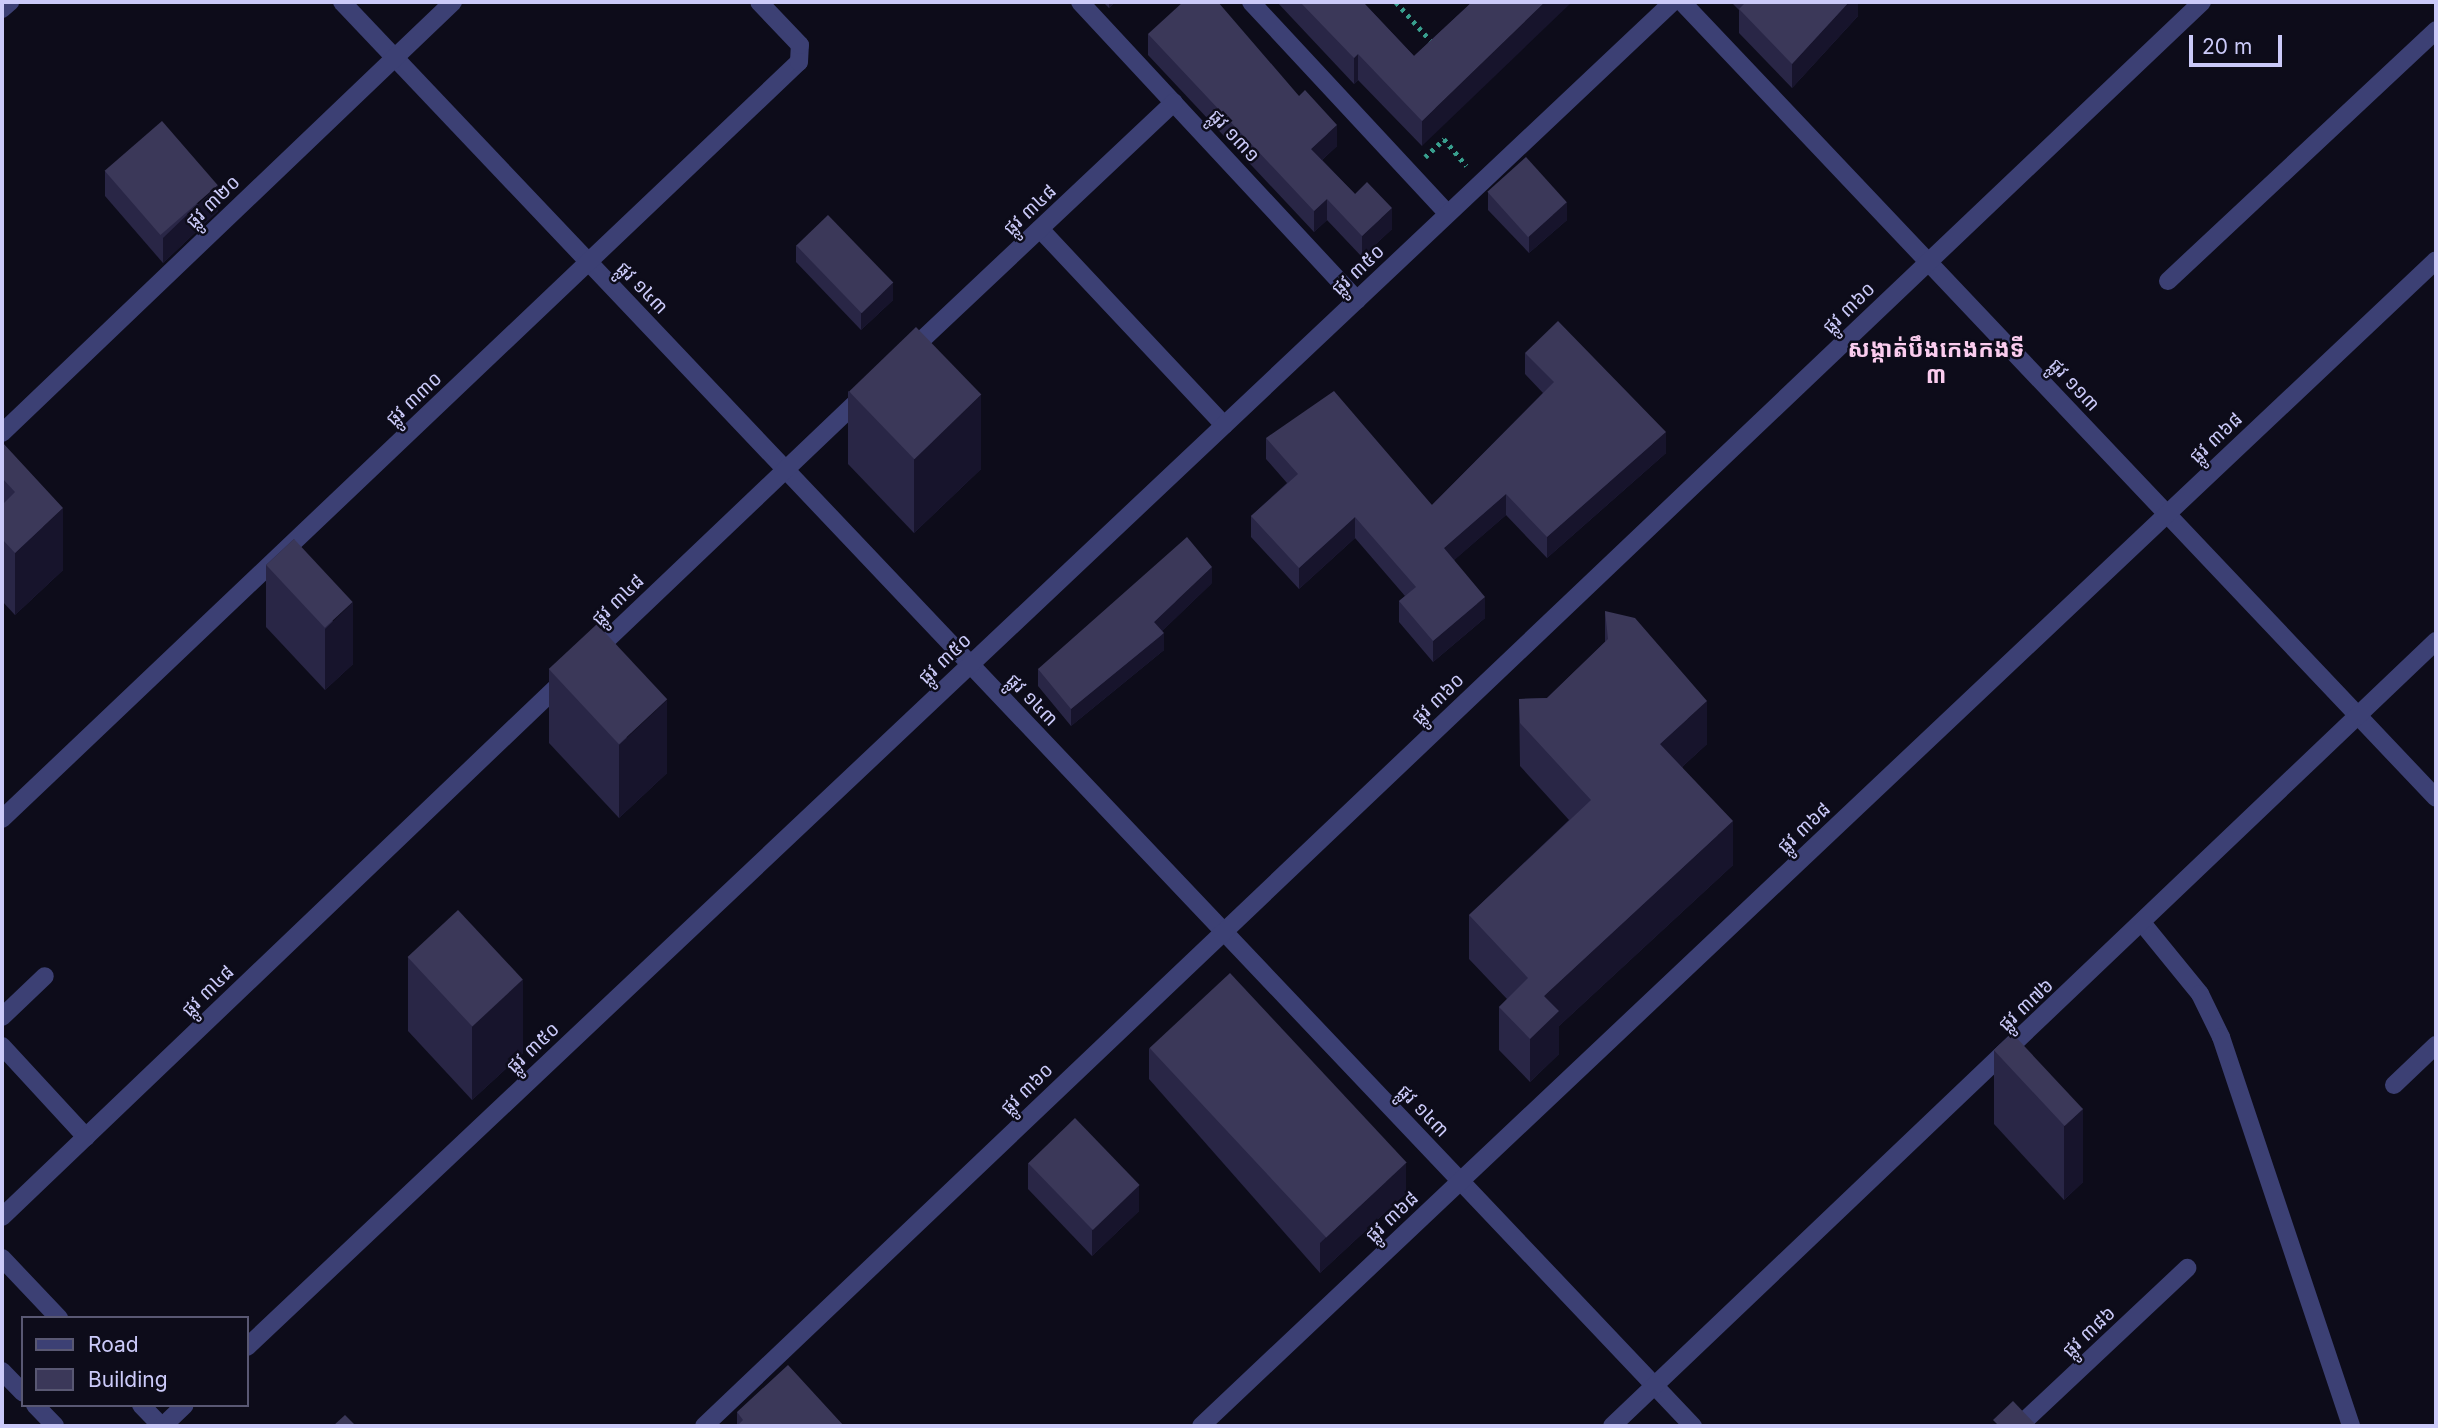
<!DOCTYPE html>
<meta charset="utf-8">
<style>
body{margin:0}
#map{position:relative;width:2438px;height:1428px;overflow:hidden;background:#0d0c1a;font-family:Inter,"Noto Sans Khmer",sans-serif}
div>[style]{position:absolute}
.path>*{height:4.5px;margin-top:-2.25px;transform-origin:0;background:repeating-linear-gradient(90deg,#389f8e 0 3.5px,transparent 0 8.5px)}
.minor>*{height:18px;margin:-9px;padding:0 9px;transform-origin:9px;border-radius:9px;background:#3c4074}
.wall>*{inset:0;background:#292646}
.shaded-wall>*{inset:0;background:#17142c}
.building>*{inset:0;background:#3b3859;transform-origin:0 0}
span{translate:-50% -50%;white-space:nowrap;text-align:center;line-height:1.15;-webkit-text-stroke:5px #0d0c1a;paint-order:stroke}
.street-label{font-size:19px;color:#cbcaf9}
.quarter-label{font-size:23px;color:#faccee;font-weight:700}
.frame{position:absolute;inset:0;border:4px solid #cbcaf9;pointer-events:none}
.legend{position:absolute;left:21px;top:1316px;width:228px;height:91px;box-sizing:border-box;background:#0d0c1a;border:2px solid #595873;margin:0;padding:9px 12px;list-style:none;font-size:21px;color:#cbcaf9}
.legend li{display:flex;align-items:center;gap:14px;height:35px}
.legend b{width:35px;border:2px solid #595873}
.scale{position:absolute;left:2189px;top:35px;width:93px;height:32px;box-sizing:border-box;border:4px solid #cbcaf9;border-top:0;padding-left:9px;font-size:21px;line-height:24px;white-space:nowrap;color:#cbcaf9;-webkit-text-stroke:5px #0d0c1a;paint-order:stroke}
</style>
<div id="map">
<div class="path">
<i style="left:1396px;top:2px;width:52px;rotate:48.1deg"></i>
<i style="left:1425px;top:157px;width:26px;rotate:-43deg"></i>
<i style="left:1444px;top:139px;width:35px;rotate:50deg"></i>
</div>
<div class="minor">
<i style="left:342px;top:2px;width:1963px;rotate:46.51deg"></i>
<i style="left:1080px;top:2px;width:407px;rotate:47.1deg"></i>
<i style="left:1251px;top:2px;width:289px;rotate:47.1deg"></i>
<i style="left:1682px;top:2px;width:1096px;rotate:46.55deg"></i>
<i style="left:2px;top:9px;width:11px;rotate:-41deg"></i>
<i style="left:1040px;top:229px;width:269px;rotate:46.8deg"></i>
<i style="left:2168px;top:281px;width:367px;rotate:-43.1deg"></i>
<i style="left:909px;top:352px;width:364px;rotate:-43.3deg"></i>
<i style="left:2px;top:433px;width:624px;rotate:-43.7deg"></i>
<i style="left:592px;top:654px;width:374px;rotate:-43.6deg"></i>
<i style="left:2px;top:819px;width:1099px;rotate:-43.53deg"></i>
<i style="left:799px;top:62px;width:17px;rotate:-87deg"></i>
<i style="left:800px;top:45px;width:59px;rotate:-133.6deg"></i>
<i style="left:2143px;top:924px;width:90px;rotate:50.8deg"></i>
<i style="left:2200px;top:994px;width:48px;rotate:64deg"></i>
<i style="left:2221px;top:1037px;width:410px;rotate:71.5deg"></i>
<i style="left:2px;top:1017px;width:59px;rotate:-43.6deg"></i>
<i style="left:2px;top:1046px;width:124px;rotate:47.3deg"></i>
<i style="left:2394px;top:1085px;width:58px;rotate:-43.6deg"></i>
<i style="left:2px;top:1217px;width:777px;rotate:-43.7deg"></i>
<i style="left:2px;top:1258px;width:83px;rotate:46.5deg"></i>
<i style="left:247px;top:1347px;width:1960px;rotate:-43.33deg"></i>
<i style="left:2px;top:1371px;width:30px;rotate:46deg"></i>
<i style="left:35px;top:1405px;width:29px;rotate:46deg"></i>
<i style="left:141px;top:1405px;width:29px;rotate:46deg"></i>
<i style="left:163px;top:1426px;width:30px;rotate:-44deg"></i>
<i style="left:704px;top:1426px;width:2067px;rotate:-43.55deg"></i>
<i style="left:1201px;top:1426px;width:1698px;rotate:-43.35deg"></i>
<i style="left:1612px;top:1426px;width:1138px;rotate:-43.61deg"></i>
<i style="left:2019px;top:1426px;width:231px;rotate:-43.2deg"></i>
</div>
<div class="wall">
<i style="clip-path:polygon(1103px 2px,1115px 2px,1109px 8px)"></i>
<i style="clip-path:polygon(1277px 2px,1363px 2px,1414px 56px,1472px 2px,1422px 146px,1358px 80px,1354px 84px)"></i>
<i style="clip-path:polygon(1731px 2px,1858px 2px,1858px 16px,1792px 88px,1739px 33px,1739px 10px)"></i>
<i style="clip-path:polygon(1148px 34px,1299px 96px,1337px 146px,1322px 160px,1355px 194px,1392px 229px,1362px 257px,1327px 220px,1314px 232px,1148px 55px)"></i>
<i style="clip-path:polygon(105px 171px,218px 211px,163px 263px,105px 196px)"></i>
<i style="clip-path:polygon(1488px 192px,1567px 220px,1529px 253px,1488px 210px)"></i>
<i style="clip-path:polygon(796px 245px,893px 300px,861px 330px,796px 262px)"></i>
<i style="clip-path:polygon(1525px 353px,1666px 453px,1547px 558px,1506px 515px,1454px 560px,1485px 618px,1433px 662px,1399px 622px,1399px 601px,1405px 596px,1355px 538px,1299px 589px,1251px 537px,1251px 516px,1287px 483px,1266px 459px,1266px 438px,1432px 505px,1543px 393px,1525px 374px)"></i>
<i style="clip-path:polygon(848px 391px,981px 469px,914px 533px,848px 464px)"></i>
<i style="clip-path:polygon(2px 442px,63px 570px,15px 615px,2px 601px)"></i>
<i style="clip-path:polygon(294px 539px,353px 664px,325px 690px,266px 627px,266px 565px)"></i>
<i style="clip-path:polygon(1212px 583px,1162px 631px,1164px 650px,1071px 726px,1038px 686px,1038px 669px)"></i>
<i style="clip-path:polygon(1605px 611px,1707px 744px,1682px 767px,1733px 865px,1559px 1026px,1559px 1054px,1530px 1082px,1499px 1050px,1499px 1007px,1507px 999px,1469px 959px,1469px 915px,1569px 820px,1520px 766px,1519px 699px,1547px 698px,1605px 642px)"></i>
<i style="clip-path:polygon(549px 669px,667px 773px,619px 818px,549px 743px)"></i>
<i style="clip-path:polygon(408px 957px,523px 1053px,472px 1100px,408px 1031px)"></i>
<i style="clip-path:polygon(1149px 1048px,1406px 1193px,1320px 1273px,1149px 1079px)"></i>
<i style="clip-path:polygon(1994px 1050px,2083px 1109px,2083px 1182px,2064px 1200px,1994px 1124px)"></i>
<i style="clip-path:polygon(1028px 1163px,1139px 1211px,1092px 1256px,1028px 1189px)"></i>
<i style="clip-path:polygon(737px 1412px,844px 1426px,737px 1426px)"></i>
</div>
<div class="shaded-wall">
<i style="clip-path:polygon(1109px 2px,1115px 2px,1109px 8px)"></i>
<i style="clip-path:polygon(1545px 2px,1572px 2px,1422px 146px,1422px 121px)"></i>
<i style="clip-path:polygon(1849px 2px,1858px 2px,1858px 16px,1792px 88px,1792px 64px)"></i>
<i style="clip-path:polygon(1358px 54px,1358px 80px,1354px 84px,1354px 58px)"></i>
<i style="clip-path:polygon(1337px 125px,1337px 146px,1311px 170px,1311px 149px)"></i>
<i style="clip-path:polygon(218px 185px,218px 211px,163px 263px,163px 238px)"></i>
<i style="clip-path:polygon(1327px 199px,1327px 220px,1314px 232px,1314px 211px)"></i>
<i style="clip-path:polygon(1567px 202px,1567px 220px,1529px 253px,1529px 236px)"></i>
<i style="clip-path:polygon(1392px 208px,1392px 229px,1362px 257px,1362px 236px)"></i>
<i style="clip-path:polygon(893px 283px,893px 300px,861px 330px,861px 313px)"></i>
<i style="clip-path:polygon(981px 395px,981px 469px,914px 533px,914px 459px)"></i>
<i style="clip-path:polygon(1666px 432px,1666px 453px,1547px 558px,1547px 537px)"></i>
<i style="clip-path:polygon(1506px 494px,1506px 515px,1444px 569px,1444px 548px)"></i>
<i style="clip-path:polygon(63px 508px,63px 570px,15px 615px,15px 553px)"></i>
<i style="clip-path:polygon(1355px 517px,1355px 538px,1299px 589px,1299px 568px)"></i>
<i style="clip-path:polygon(1212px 567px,1212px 583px,1154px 639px,1154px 622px)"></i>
<i style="clip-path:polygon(1485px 597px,1485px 618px,1433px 662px,1433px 641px)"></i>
<i style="clip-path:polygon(353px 602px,353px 664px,325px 690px,325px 629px)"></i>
<i style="clip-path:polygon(1164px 633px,1164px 650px,1071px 726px,1071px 709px)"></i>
<i style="clip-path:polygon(667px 700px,667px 773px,619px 818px,619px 745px)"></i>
<i style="clip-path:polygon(1707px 701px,1707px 744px,1660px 787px,1660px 744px)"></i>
<i style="clip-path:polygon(1733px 821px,1733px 865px,1559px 1026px,1559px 1054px,1530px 1082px,1530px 1039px,1544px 996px)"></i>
<i style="clip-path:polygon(523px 979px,523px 1053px,472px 1100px,472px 1026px)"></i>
<i style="clip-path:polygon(2083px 1109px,2083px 1182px,2064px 1200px,2064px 1126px)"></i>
<i style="clip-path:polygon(1406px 1163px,1406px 1193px,1320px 1273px,1320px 1243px)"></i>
<i style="clip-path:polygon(1139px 1185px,1139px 1211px,1092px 1256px,1092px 1230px)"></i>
</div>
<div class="building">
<i style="clip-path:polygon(1183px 2px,1218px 2px,1299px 96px,1305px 90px,1337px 125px,1311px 149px,1355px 194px,1367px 182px,1392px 208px,1362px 236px,1327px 199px,1314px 211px,1148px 34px)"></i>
<i style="clip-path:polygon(1300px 2px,1363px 2px,1414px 56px,1472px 2px,1545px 2px,1422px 121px,1358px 54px,1354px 58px)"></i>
<i style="clip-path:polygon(1746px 2px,1849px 2px,1792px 64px,1739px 9px)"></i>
<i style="left:162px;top:121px;width:85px;height:76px;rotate:49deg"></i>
<i style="left:1526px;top:157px;width:61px;height:52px;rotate:48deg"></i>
<i style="left:828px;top:215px;width:94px;height:44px;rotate:46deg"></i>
<i style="clip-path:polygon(1558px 321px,1666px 432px,1547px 537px,1506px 494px,1444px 548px,1485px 597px,1433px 641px,1399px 601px,1416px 587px,1355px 517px,1299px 568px,1251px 516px,1298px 474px,1266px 438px,1334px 391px,1432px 505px,1554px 382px,1525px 353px)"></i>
<i style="left:916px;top:327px;width:94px;height:93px;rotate:46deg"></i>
<i style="clip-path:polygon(2px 442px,63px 508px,15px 553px,2px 539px,2px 505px,15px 492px,2px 478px)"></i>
<i style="clip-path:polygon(1187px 537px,1212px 567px,1154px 622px,1164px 633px,1071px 709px,1038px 669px)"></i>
<i style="left:294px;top:539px;width:86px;height:38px;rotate:47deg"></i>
<i style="clip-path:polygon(1605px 611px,1635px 618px,1707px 701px,1660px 744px,1733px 821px,1544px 996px,1559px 1011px,1530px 1039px,1499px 1007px,1528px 978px,1469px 915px,1591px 800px,1520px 723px,1519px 699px,1547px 698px,1608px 639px)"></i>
<i style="left:597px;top:624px;width:103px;height:66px;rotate:47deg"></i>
<i style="left:458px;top:910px;width:95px;height:69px;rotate:47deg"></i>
<i style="left:1230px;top:973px;width:259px;height:110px;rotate:47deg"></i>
<i style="left:2012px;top:1033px;width:104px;height:25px;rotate:47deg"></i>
<i style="left:1075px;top:1118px;width:93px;height:65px;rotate:46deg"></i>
<i style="clip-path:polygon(788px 1365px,844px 1426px,737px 1426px,743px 1420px,737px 1412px)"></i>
<i style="clip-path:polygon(2013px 1401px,2037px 1426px,1999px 1426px,1993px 1420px)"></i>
<i style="clip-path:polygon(345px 1415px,356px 1426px,333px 1426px)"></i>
</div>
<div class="street-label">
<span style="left:1234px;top:136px;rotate:47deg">ផ្លូវ ១៣១</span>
<span style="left:213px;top:202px;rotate:-44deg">ផ្លូវ ៣២០</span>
<span style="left:1030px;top:210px;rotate:-43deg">ផ្លូវ ៣៤៨</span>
<span style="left:1358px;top:270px;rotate:-43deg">ផ្លូវ ៣៥០</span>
<span style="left:642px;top:288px;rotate:46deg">ផ្លូវ ១៤៣</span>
<span style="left:1849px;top:308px;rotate:-44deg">ផ្លូវ ៣៦០</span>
<span style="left:2074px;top:385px;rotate:47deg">ផ្លូវ ១១៣</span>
<span style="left:414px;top:399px;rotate:-43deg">ផ្លូវ ៣៣០</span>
<span style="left:2216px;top:438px;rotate:-43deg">ផ្លូវ ៣៦៨</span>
<span style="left:618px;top:600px;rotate:-44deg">ផ្លូវ ៣៤៨</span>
<span style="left:945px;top:659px;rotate:-43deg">ផ្លូវ ៣៥០</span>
<span style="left:1438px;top:699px;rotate:-44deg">ផ្លូវ ៣៦០</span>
<span style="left:1032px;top:700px;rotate:46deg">ផ្លូវ ១៤៣</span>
<span style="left:1804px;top:828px;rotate:-43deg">ផ្លូវ ៣៦៨</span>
<span style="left:208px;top:991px;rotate:-44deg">ផ្លូវ ៣៤៨</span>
<span style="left:2026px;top:1005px;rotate:-43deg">ផ្លូវ ៣៧៦</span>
<span style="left:533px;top:1048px;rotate:-43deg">ផ្លូវ ៣៥០</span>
<span style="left:1027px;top:1089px;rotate:-44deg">ផ្លូវ ៣៦០</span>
<span style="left:1423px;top:1111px;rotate:46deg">ផ្លូវ ១៤៣</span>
<span style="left:1392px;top:1217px;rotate:-43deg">ផ្លូវ ៣៦៨</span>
<span style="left:2089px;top:1332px;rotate:-43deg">ផ្លូវ ៣៨៦</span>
</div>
<div class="quarter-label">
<span style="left:1936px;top:362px">សង្កាត់បឹងកេងកងទី<br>៣</span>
</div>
<div class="frame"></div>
<ul class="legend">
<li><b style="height:9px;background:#3c4074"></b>Road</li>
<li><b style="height:19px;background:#3b3859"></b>Building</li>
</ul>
<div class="scale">20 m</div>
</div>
